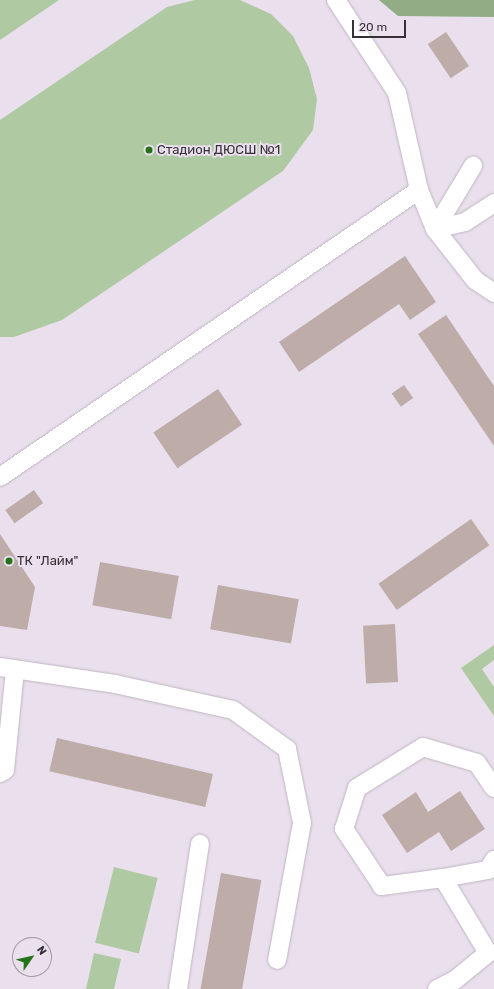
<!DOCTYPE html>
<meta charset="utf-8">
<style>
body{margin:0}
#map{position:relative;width:494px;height:989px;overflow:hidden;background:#eadfec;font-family:Rubik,sans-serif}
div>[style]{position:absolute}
.green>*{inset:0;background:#afc9a3;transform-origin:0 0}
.forest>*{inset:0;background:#92ad86}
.building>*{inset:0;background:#bdaca7;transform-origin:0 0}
.roads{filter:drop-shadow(0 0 1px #bfb5c1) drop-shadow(0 0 1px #bfb5c1)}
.minor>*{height:18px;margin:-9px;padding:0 9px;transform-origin:9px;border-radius:9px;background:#fff}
.dots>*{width:11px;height:11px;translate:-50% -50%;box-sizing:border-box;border:2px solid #eadfec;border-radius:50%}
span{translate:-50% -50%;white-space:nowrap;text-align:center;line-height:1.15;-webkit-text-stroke:4px #eadfec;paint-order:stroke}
.poi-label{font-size:13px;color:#353136}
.left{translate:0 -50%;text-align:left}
.north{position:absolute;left:12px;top:937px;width:40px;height:40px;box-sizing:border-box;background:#eadfec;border:1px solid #a299a3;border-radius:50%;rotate:56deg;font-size:11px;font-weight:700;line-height:16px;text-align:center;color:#353136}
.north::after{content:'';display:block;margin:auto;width:14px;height:18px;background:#247319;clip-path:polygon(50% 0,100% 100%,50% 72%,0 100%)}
.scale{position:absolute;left:352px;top:20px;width:54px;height:18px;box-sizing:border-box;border:2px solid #353136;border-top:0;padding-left:5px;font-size:12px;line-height:14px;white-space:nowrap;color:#353136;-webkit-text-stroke:3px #eadfec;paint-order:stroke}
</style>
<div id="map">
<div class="green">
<i style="clip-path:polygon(0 0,59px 0,0 40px)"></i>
<i style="clip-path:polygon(195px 0,240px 0,271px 14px,293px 36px,309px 68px,317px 99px,313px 130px,283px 171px,62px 320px,14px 337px,0 337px,0 120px,167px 7px)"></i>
<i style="clip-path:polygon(494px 645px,494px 660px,482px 669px,494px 687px,494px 716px,461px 668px)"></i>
<i style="left:114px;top:867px;width:45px;height:78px;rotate:14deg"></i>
<i style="clip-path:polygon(94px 953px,121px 959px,114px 989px,86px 989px)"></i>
</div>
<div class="forest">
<i style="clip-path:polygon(379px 0,494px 0,494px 17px,398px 16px)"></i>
</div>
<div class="building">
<i style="left:446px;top:32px;width:41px;height:22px;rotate:56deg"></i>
<i style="clip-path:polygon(405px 256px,436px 302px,410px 320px,399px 304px,299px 372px,279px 342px)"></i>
<i style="clip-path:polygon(446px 315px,494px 386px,494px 446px,418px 334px)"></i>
<i style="left:404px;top:385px;width:16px;height:15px;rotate:55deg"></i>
<i style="left:218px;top:389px;width:43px;height:78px;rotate:56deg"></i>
<i style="left:34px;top:490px;width:16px;height:35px;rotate:55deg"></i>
<i style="left:471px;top:519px;width:32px;height:113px;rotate:55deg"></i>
<i style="clip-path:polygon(0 534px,35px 587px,27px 630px,0 626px)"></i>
<i style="left:100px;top:562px;width:80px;height:44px;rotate:10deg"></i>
<i style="left:218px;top:585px;width:82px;height:45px;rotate:10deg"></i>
<i style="left:395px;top:624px;width:58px;height:32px;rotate:87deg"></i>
<i style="left:57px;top:738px;width:160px;height:34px;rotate:13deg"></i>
<i style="clip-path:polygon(460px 791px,485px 829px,451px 851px,439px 832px,407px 853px,382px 815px,416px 792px,428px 812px)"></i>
<i style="left:221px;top:873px;width:41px;height:118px;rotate:10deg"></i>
</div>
<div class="roads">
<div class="minor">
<i style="left:336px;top:0;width:111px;rotate:56.7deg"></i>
<i style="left:397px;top:93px;width:99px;rotate:77.2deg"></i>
<i style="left:419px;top:190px;width:42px;rotate:67.7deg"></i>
<i style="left:435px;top:229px;width:65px;rotate:51.9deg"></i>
<i style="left:475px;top:280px;width:23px;rotate:34deg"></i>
<i style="left:435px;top:229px;width:74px;rotate:-58.9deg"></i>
<i style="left:435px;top:229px;width:31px;rotate:-13deg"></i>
<i style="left:465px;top:222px;width:35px;rotate:-33deg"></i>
<i style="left:0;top:477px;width:508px;rotate:-34.41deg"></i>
<i style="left:0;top:667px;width:116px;rotate:8.4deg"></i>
<i style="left:115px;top:684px;width:121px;rotate:12.4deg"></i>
<i style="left:233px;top:710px;width:67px;rotate:35.8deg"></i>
<i style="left:287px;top:749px;width:76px;rotate:78.5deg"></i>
<i style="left:302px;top:823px;width:139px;rotate:100.3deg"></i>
<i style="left:0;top:773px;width:6px;rotate:-31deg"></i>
<i style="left:5px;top:770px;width:101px;rotate:-84.3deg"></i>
<i style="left:443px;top:878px;width:46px;rotate:-10.1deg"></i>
<i style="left:488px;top:870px;width:12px;rotate:-59deg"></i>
<i style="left:178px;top:989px;width:147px;rotate:-81.4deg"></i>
<i style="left:437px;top:989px;width:20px;rotate:-27deg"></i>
<i style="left:455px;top:980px;width:43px;rotate:-39.3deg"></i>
<i style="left:488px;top:953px;width:87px;rotate:-121deg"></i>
<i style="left:443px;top:878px;width:62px;rotate:172.5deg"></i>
<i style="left:382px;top:886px;width:69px;rotate:-123.7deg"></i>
<i style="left:344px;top:829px;width:43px;rotate:-72.4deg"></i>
<i style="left:357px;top:788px;width:78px;rotate:-31.8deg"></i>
<i style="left:423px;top:747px;width:56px;rotate:16.5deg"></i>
<i style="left:477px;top:763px;width:30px;rotate:56deg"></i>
</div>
</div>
<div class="dots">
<i style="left:149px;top:150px;background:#247319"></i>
<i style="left:9px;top:561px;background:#247319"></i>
</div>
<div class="poi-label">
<span class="left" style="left:157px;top:150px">Стадион ДЮСШ №1</span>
<span class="left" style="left:17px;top:561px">ТК "Лайм"</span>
</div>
<div class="north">N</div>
<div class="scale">20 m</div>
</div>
